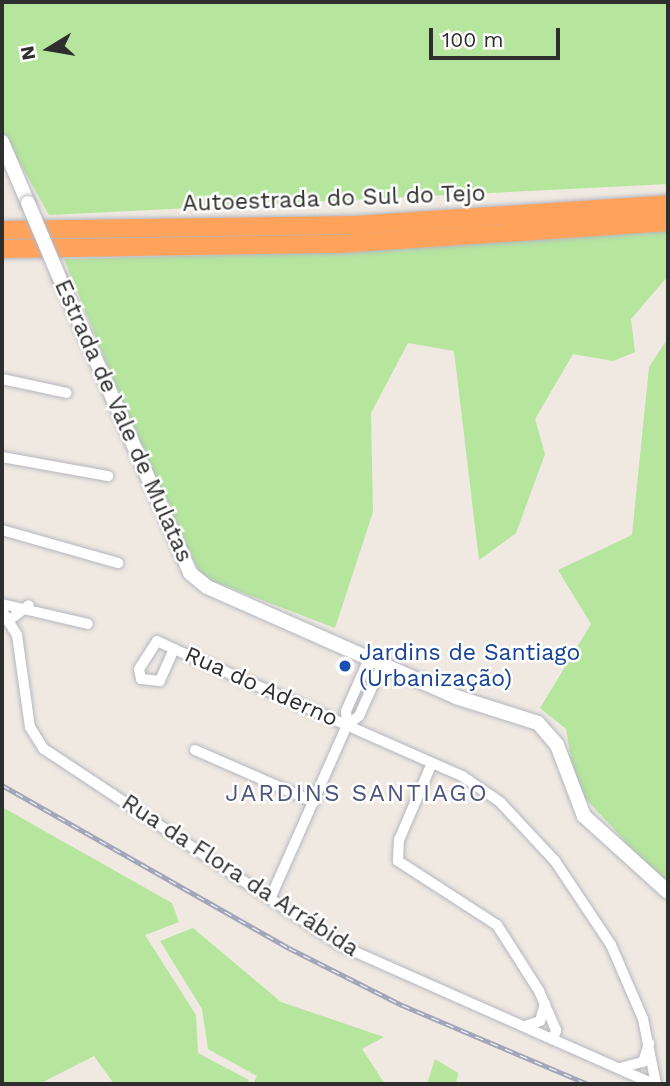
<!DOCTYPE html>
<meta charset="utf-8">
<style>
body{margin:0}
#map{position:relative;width:670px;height:1086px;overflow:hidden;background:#efe9e1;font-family:"Work Sans",sans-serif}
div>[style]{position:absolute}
.green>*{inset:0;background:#b6e59e}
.roads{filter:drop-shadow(0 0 2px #b4b7c1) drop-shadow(0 0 2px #b4b7c1)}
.street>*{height:10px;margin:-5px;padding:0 5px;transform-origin:5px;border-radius:5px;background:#fff}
.secondary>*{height:14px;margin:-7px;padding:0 7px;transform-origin:7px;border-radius:7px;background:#fff}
.highway>*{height:18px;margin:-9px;padding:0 9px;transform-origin:9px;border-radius:9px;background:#ffa35c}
.rail>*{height:5px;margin-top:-2.5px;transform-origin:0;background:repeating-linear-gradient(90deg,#fff 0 8px,#a3a6b8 0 16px);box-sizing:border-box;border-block:2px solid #a3a6b8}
.bridges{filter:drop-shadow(0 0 2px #b4b7c1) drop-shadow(0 0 2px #b4b7c1)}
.secondary-bridge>*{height:14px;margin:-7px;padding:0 7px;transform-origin:7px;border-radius:7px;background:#fff}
.dots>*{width:19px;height:19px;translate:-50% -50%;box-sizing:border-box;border:4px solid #fff;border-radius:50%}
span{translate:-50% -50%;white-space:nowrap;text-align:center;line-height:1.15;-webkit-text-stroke:5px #fff;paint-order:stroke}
.street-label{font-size:23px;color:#2e2e2e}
.transit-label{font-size:23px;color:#164399}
.left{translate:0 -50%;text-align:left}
.neighbourhood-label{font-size:24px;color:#4d5680;letter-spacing:2px}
.frame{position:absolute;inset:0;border:4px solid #2e2e2e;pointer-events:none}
.north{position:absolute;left:14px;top:14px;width:70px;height:70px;-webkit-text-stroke:5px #fff;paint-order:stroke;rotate:259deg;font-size:19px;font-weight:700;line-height:28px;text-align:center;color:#2e2e2e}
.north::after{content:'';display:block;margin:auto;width:24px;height:32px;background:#2e2e2e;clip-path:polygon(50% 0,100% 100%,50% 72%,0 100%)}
.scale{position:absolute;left:429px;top:28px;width:131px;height:32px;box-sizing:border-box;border:4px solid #2e2e2e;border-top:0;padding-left:9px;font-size:21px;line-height:24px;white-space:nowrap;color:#2e2e2e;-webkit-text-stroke:5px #fff;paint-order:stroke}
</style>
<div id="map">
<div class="green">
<i style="clip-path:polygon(2px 2px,668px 2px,668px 184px,49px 215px,2px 131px)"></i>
<i style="clip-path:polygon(668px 230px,668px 276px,631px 319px,635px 352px,613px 361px,573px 354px,535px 419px,545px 454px,516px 533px,479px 560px,454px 351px,408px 343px,371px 413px,373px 512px,335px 628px,202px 577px,156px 484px,64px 259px,343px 252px)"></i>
<i style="clip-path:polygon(668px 338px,668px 888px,576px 788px,566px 729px,540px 708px,591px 624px,558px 570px,632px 535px,649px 367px)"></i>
<i style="clip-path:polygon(2px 807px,172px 903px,179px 922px,145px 935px,196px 1015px,198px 1053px,249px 1080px,246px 1084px,114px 1084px,94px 1056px,39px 1084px,2px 1084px)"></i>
<i style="clip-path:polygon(193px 928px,281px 1002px,384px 1037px,362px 1049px,385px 1084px,253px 1084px,257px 1076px,208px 1049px,202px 1009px,160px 941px)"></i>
<i style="clip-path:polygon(435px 1059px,458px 1073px,456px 1084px,427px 1084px)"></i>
</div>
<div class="roads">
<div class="street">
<i style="left:2px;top:379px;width:66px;rotate:12.2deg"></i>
<i style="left:2px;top:457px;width:108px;rotate:10.2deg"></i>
<i style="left:2px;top:530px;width:121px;rotate:15.9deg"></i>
<i style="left:2px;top:604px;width:88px;rotate:13.1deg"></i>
<i style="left:2px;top:611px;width:28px;rotate:58deg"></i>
<i style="left:17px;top:635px;width:93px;rotate:82deg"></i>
<i style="left:30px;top:727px;width:26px;rotate:58deg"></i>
<i style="left:44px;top:749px;width:357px;rotate:33.5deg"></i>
<i style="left:342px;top:946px;width:341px;rotate:23.9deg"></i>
<i style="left:8px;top:621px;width:26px;rotate:-37deg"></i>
<i style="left:174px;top:649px;width:35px;rotate:114deg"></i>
<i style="left:160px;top:681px;width:19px;rotate:-174deg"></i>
<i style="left:141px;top:679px;width:10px;rotate:-101deg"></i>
<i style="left:139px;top:669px;width:33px;rotate:-57deg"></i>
<i style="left:157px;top:641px;width:19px;rotate:25deg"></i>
<i style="left:174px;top:649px;width:315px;rotate:23.8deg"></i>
<i style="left:462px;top:776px;width:46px;rotate:34.4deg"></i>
<i style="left:500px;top:802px;width:81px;rotate:47deg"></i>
<i style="left:555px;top:861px;width:101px;rotate:56.3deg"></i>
<i style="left:611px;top:945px;width:81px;rotate:66.6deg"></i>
<i style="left:643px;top:1019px;width:66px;rotate:78.7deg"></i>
<i style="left:347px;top:725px;width:14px;rotate:-94deg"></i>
<i style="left:346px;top:711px;width:57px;rotate:-66.1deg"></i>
<i style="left:195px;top:750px;width:130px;rotate:23.6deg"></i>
<i style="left:432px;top:763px;width:84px;rotate:113.2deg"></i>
<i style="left:399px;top:840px;width:21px;rotate:93deg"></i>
<i style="left:398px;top:861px;width:118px;rotate:32.9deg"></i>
<i style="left:497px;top:925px;width:78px;rotate:57.5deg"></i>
<i style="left:539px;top:991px;width:43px;rotate:66.4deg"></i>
<i style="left:556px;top:1030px;width:10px;rotate:107deg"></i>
<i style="left:270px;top:899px;width:190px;rotate:-66.1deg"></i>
<i style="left:347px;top:725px;width:15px;rotate:-37deg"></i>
<i style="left:359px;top:716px;width:56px;rotate:-65.7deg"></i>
<i style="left:525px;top:1026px;width:16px;rotate:-18deg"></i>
<i style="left:540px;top:1021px;width:18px;rotate:-74deg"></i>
<i style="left:620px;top:1068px;width:24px;rotate:-15deg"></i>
<i style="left:643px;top:1062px;width:20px;rotate:-72deg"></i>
</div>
<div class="secondary">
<i style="left:2px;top:142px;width:66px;rotate:66.9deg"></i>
<i style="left:60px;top:279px;width:321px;rotate:66.1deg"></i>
<i style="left:190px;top:573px;width:22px;rotate:39deg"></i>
<i style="left:207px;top:587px;width:272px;rotate:23.8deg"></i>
<i style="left:456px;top:697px;width:86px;rotate:17.6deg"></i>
<i style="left:538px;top:723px;width:29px;rotate:49deg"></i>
<i style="left:557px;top:745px;width:76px;rotate:69.2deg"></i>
<i style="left:584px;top:816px;width:113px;rotate:42.1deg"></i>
</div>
<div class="highway">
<i style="left:2px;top:230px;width:353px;rotate:-0.8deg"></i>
<i style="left:355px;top:225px;width:314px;rotate:-3.8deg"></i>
<i style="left:2px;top:249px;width:336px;rotate:-0.9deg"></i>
<i style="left:338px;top:244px;width:331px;rotate:-3.8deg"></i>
</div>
</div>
<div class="rail">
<i style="left:2px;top:785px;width:330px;rotate:29.6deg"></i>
<i style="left:289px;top:948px;width:127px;rotate:26.8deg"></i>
<i style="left:402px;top:1005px;width:202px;rotate:23deg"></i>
</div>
<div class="bridges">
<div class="secondary-bridge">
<i style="left:28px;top:203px;width:82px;rotate:67.2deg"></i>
</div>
</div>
<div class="dots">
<i style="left:345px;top:666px;background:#1a4fb4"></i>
</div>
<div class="street-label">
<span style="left:334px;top:199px;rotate:-2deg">Autoestrada do Sul do Tejo</span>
<span style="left:123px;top:421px;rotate:66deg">Estrada de Vale de Mulatas</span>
<span style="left:261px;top:687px;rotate:24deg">Rua do Aderno</span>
<span style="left:240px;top:876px;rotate:33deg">Rua da Flora da Arrábida</span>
</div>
<div class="transit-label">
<span class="left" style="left:359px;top:666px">Jardins de Santiago<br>(Urbanização)</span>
</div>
<div class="neighbourhood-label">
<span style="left:357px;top:794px">JARDINS SANTIAGO</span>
</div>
<div class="frame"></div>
<div class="north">N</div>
<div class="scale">100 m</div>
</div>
